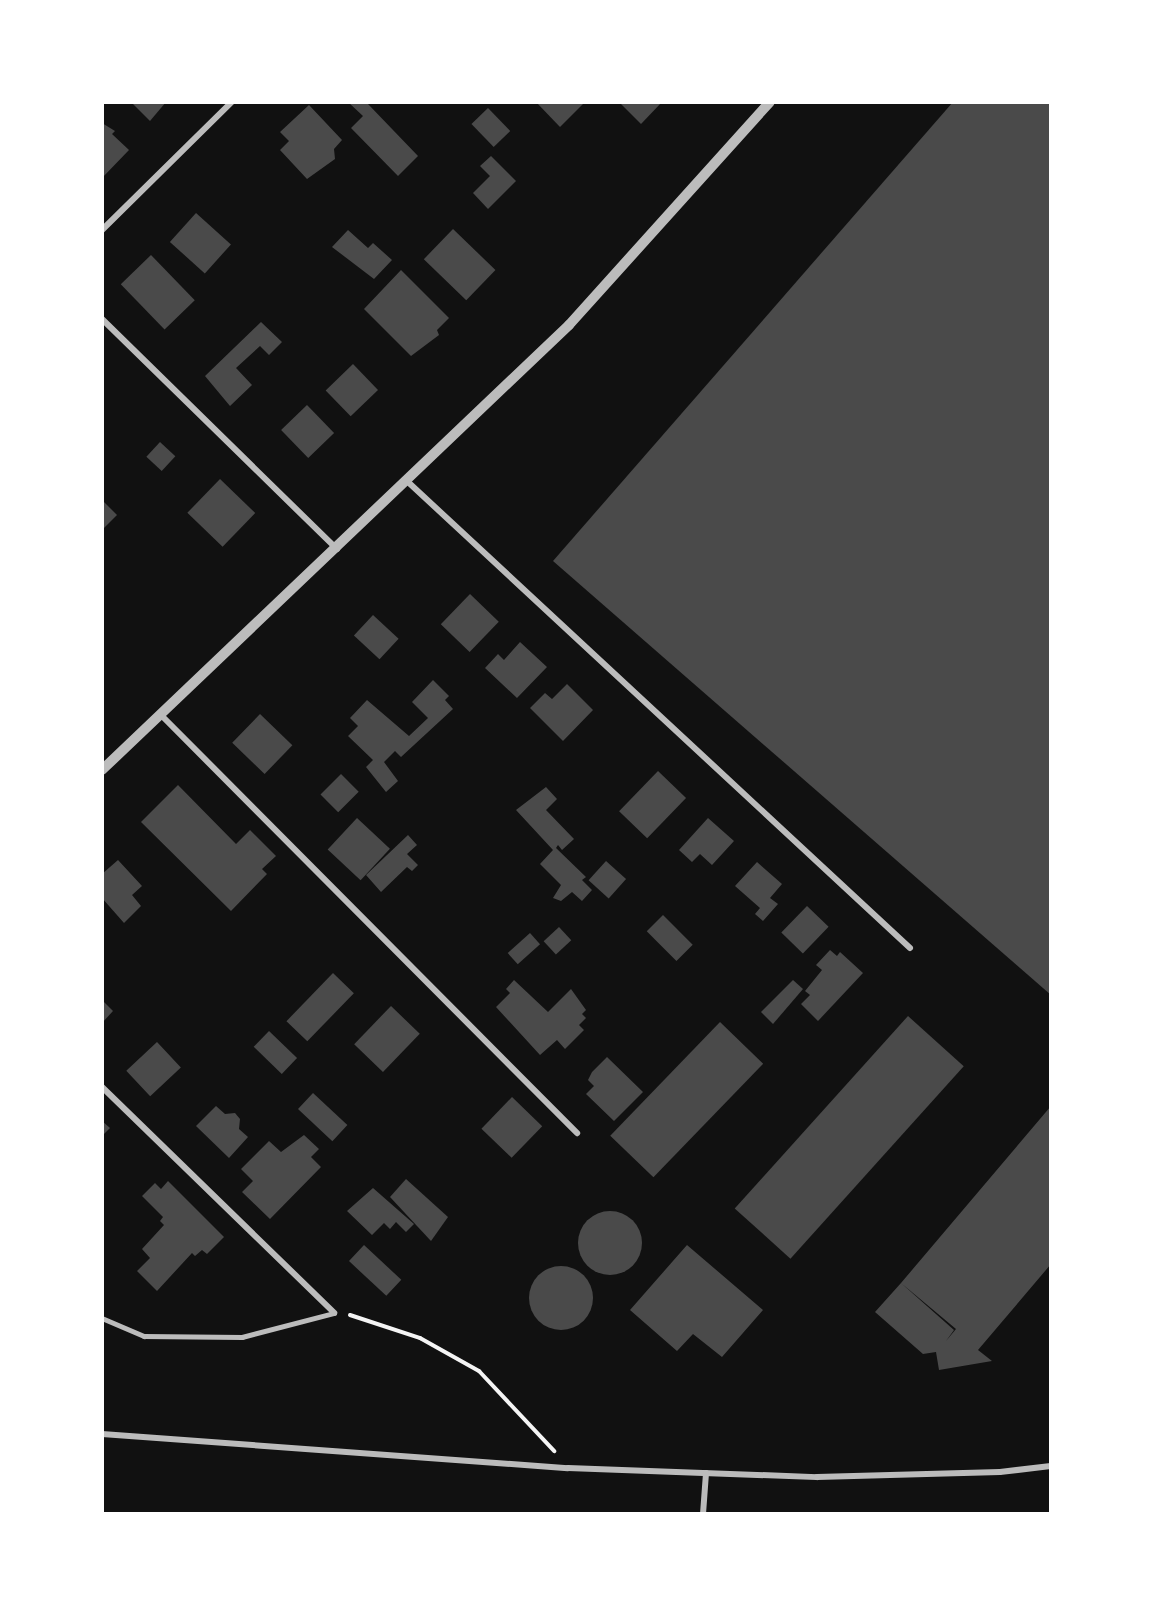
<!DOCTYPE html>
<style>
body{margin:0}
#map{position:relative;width:1153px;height:1616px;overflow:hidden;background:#111;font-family:Roboto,sans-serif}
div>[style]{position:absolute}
.building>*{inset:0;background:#4a4a4a;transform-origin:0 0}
.round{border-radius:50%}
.path>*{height:4px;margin:-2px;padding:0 2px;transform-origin:2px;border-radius:2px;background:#f5f5f5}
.service>*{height:4.5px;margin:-2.25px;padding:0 2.25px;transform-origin:2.25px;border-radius:2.25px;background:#bcbcbc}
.minor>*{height:6px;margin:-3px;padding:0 3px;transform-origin:3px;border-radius:3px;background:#bcbcbc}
.tertiary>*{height:10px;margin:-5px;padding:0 5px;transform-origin:5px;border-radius:5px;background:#bcbcbc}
span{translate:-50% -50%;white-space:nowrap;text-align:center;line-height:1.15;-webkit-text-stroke:4.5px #fff;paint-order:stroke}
.frame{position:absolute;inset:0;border:104px solid #fff;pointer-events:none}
</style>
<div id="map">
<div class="building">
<i style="clip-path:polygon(131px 102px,166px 102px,150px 121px)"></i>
<i style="clip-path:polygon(348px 102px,371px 102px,368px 104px,418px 156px,398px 176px,351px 128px,363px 116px)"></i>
<i style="clip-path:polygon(536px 102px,585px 102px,560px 127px)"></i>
<i style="clip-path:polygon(619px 102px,662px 102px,641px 124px)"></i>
<i style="clip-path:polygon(953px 102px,1051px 102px,1051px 995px,553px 561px)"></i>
<i style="clip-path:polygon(309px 105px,342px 140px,334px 149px,335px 159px,307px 179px,280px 150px,289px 141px,280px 132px)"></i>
<i style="left:488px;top:108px;width:32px;height:23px;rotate:46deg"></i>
<i style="clip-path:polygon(102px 123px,115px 131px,112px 134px,129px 150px,102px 178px)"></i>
<i style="clip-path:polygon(491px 156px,516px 181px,488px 209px,473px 193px,490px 176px,480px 166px)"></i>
<i style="left:196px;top:213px;width:47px;height:39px;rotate:42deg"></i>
<i style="left:453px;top:229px;width:59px;height:42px;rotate:44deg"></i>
<i style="clip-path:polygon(348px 230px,368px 248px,373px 243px,392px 260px,374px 279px,332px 247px)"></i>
<i style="left:151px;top:255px;width:63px;height:42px;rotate:46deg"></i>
<i style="clip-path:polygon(401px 270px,449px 318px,437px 330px,439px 335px,411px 356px,364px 309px)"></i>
<i style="clip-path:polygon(261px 322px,282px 342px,269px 355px,260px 346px,236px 368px,252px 385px,230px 406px,205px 376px)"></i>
<i style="left:353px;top:364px;width:36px;height:38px;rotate:46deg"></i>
<i style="left:307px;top:405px;width:39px;height:36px;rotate:46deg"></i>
<i style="left:160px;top:442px;width:21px;height:20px;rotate:43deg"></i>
<i style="left:220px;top:479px;width:49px;height:47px;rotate:44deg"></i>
<i style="clip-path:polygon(102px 500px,117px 515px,102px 530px)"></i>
<i style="left:470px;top:594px;width:40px;height:42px;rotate:44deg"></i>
<i style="left:373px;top:615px;width:35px;height:28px;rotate:43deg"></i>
<i style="clip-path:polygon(520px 642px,547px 667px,517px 698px,485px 668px,498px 654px,504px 660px)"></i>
<i style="clip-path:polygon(433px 680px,449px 696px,445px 700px,453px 709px,401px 757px,395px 751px,384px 762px,398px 781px,386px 792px,366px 767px,373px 760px,348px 736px,358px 726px,350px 718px,367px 700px,409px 736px,428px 718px,412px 702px)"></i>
<i style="clip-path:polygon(567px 684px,593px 710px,563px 741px,530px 708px,545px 693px,552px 699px)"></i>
<i style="left:260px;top:714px;width:45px;height:40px;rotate:44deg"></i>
<i style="left:658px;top:771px;width:39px;height:56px;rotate:44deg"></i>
<i style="left:341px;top:774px;width:25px;height:29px;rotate:45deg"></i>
<i style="clip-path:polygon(178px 785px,236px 844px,250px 830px,276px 856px,262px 869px,267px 874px,231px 911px,141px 822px)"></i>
<i style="clip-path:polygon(546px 787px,557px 799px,546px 810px,574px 839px,562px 850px,558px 845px,556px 848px,586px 877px,582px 880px,592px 890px,582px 901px,572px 892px,561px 901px,553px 898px,561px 885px,540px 864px,553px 850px,516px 810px)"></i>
<i style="left:357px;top:818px;width:45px;height:43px;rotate:43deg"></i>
<i style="clip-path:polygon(708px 818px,734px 841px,712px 865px,700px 854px,692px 862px,679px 850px)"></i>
<i style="clip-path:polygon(408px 835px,417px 845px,407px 854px,418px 865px,412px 871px,407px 867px,381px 892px,366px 875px)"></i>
<i style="clip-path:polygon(118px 860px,142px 886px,132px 895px,141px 906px,124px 923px,102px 898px,102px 874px)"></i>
<i style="left:606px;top:861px;width:27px;height:26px;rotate:42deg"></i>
<i style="clip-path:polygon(757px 862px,782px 884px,770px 898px,778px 904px,763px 921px,755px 914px,760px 908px,735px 886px)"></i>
<i style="left:807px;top:906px;width:30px;height:37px;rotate:44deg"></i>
<i style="left:663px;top:915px;width:42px;height:23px;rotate:45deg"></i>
<i style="left:559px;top:927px;width:18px;height:21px;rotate:47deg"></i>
<i style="left:530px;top:933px;width:15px;height:30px;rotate:48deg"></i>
<i style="clip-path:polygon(830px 950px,837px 956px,840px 952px,863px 973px,818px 1021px,801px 1004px,810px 995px,805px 991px,822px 970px,816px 965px)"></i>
<i style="left:333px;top:973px;width:29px;height:67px;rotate:44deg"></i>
<i style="clip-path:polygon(514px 980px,548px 1012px,571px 989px,586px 1010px,582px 1014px,586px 1018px,579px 1025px,584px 1030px,565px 1049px,557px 1040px,540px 1055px,496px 1007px,510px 993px,506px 989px)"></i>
<i style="clip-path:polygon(793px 980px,803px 989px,773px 1024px,761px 1012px)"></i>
<i style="clip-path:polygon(102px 1000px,113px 1011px,102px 1023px)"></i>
<i style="left:391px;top:1006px;width:40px;height:53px;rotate:44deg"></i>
<i style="left:908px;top:1016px;width:75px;height:259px;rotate:42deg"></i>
<i style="left:720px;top:1022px;width:60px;height:158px;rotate:44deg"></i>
<i style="left:269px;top:1031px;width:39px;height:22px;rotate:44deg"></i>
<i style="left:157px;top:1042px;width:35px;height:42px;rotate:47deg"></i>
<i style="clip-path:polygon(607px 1057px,643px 1092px,614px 1121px,586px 1094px,594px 1086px,588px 1080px,592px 1072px)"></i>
<i style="left:313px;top:1093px;width:47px;height:22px;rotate:43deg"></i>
<i style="left:512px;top:1097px;width:42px;height:44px;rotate:44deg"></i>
<i style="clip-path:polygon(216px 1106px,225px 1114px,235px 1113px,240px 1119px,239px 1129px,248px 1137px,229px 1158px,196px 1126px)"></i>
<i style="clip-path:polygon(1051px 1106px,1051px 1264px,978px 1350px,992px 1361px,939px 1370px,936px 1352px,923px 1354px,875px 1312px,901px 1283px,954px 1330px,946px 1341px,956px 1329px,901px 1283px)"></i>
<i style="clip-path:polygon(102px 1121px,110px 1128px,102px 1136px)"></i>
<i style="clip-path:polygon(304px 1135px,319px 1149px,311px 1157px,321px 1167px,270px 1219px,242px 1192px,253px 1181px,241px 1169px,269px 1141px,281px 1152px)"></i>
<i style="clip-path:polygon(406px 1179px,448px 1217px,431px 1241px,390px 1197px)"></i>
<i style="clip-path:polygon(168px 1181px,224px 1237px,207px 1254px,202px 1250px,195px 1256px,192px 1253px,157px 1291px,137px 1271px,150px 1258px,142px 1249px,164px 1225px,160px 1221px,163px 1217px,142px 1196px,155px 1183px,161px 1189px)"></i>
<i style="clip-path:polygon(373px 1188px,414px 1224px,406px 1232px,396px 1222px,390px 1229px,384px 1223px,372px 1235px,347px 1211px)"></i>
<i class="round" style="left:578px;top:1211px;width:64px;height:64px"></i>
<i style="left:364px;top:1245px;width:51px;height:22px;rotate:43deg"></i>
<i style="clip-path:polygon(687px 1245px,763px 1310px,722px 1357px,693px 1334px,677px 1351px,630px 1310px)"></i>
<i class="round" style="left:529px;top:1266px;width:64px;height:64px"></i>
</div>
<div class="path">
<i style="left:350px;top:1315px;width:74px;rotate:18.2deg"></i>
<i style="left:420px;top:1338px;width:68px;rotate:29.2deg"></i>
<i style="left:479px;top:1371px;width:110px;rotate:46.8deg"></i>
</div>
<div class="service">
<i style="left:102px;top:1318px;width:46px;rotate:23.2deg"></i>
<i style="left:144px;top:1336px;width:98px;rotate:0.6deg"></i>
<i style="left:242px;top:1337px;width:95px;rotate:-14.6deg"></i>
</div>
<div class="minor">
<i style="left:102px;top:230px;width:182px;rotate:-44.6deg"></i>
<i style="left:102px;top:319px;width:329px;rotate:44.4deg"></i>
<i style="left:408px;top:482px;width:685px;rotate:42.87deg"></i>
<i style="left:161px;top:715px;width:590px;rotate:45.14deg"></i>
<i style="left:102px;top:1087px;width:324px;rotate:44.2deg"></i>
<i style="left:102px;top:1434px;width:467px;rotate:4.2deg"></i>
<i style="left:568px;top:1468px;width:249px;rotate:2.1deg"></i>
<i style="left:817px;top:1477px;width:183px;rotate:-1.6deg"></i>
<i style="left:1000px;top:1472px;width:51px;rotate:-6.7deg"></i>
<i style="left:703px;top:1514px;width:41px;rotate:-85.8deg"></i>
</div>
<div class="tertiary">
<i style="left:102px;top:770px;width:645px;rotate:-43.62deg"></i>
<i style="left:569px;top:325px;width:300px;rotate:-48deg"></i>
</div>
<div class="frame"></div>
</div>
